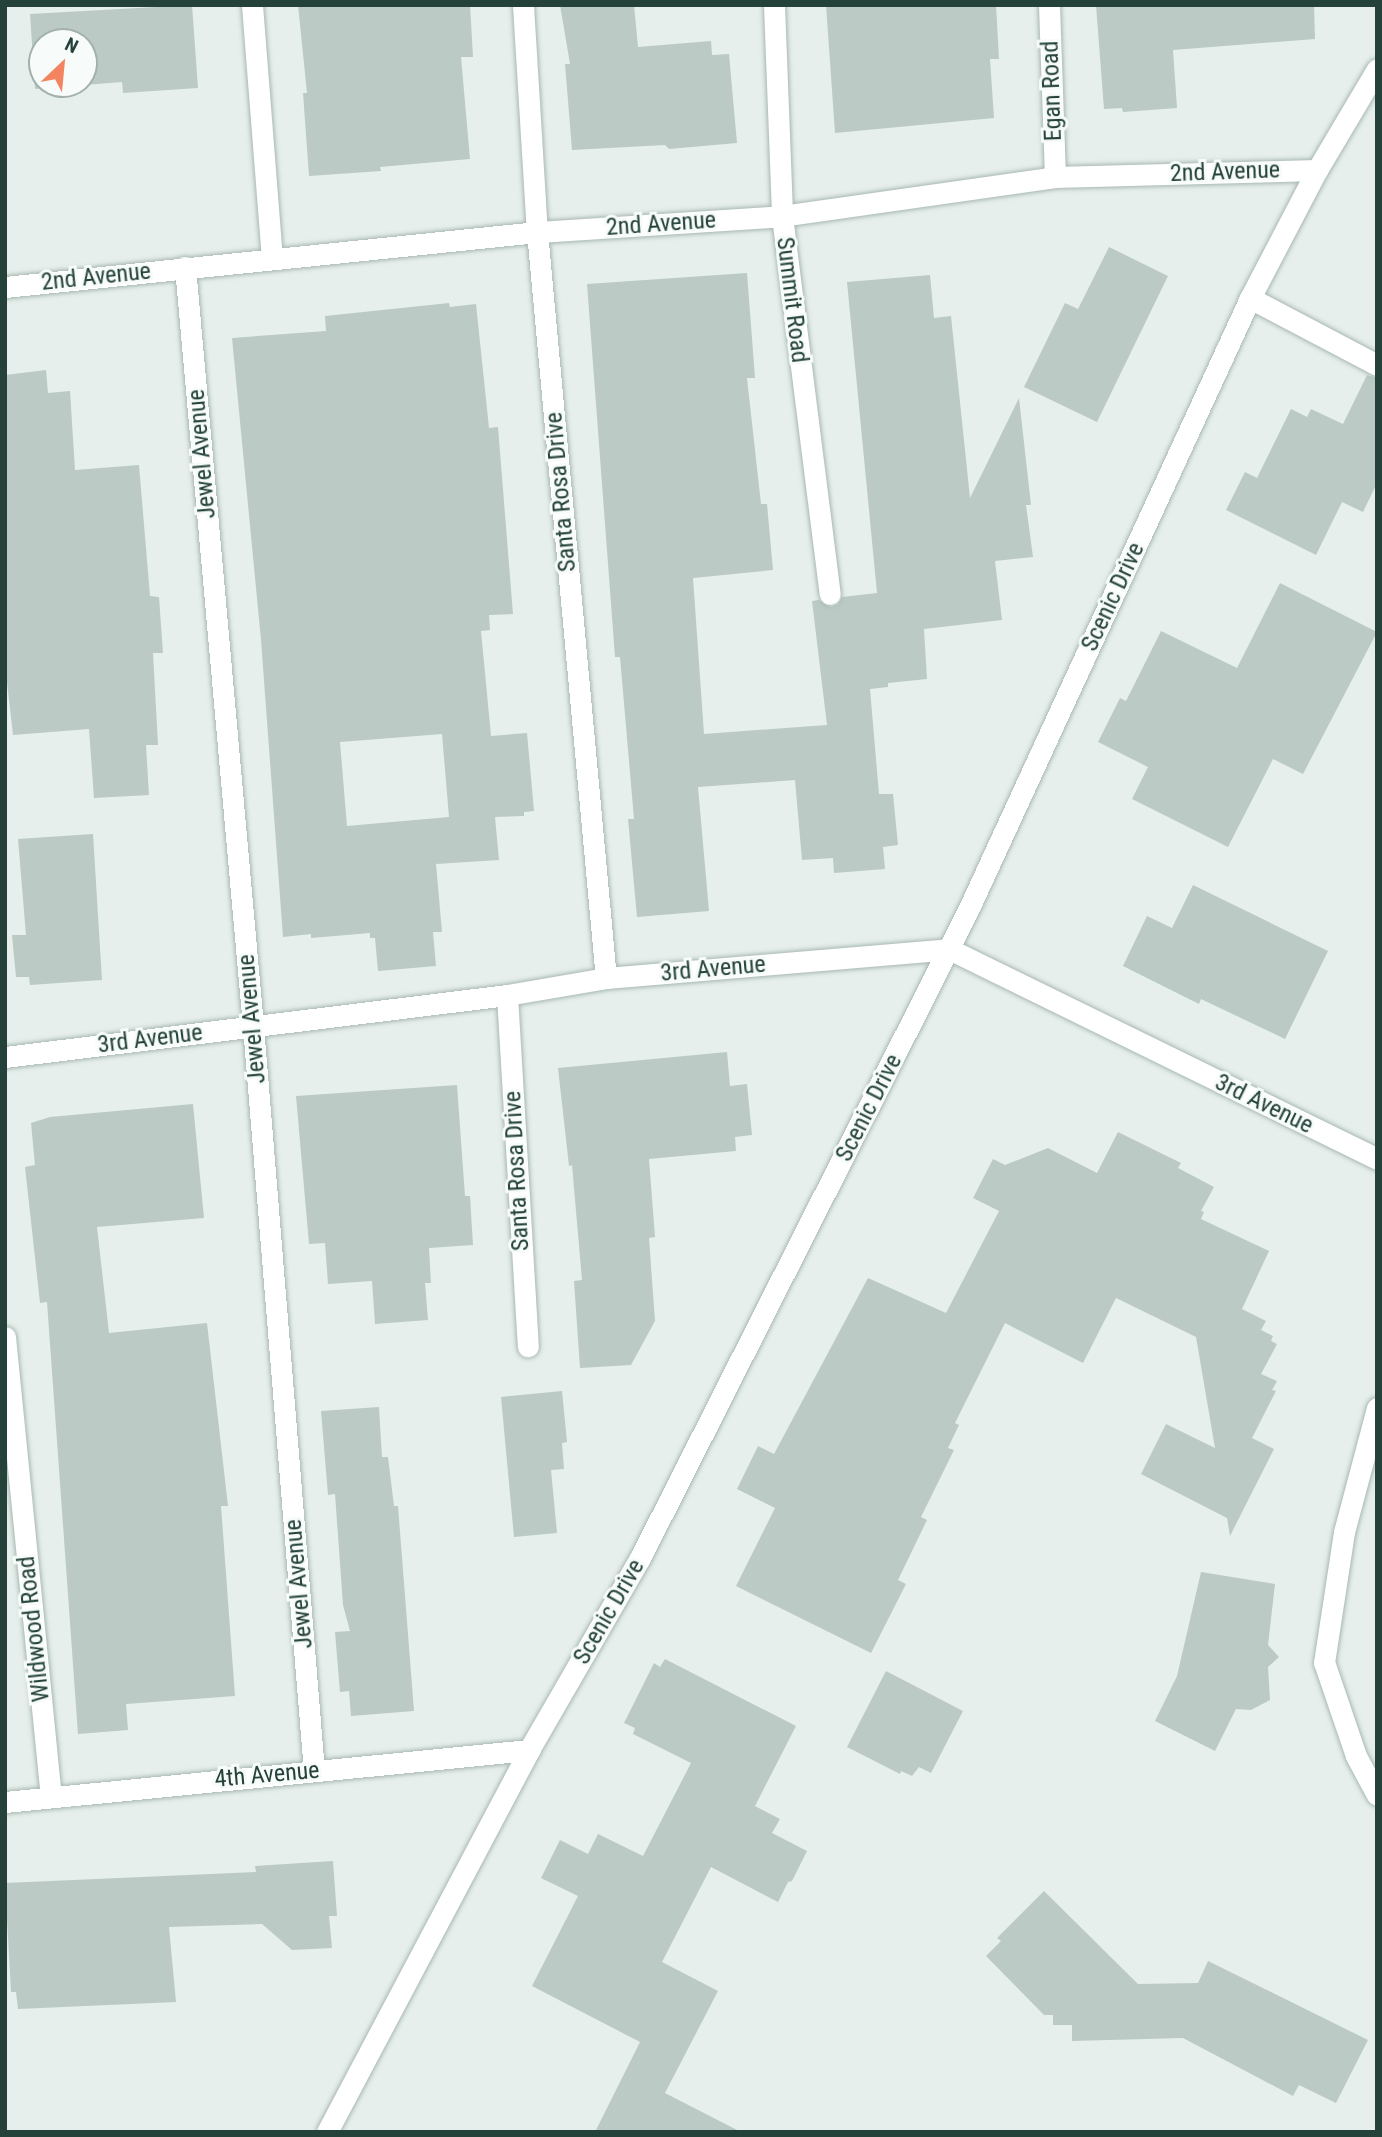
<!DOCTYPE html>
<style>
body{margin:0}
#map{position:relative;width:1382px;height:2137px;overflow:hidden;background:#e6efeb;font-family:"Roboto Condensed",sans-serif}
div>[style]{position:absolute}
.building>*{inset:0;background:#bbcac4}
.roads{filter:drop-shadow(0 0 2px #a8b8b2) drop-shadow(0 0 2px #a8b8b2)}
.minor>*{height:21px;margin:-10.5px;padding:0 10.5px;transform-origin:10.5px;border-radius:10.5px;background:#fff}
span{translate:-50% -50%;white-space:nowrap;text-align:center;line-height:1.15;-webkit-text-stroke:6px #f7fbf9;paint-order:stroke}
.street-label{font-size:24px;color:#24423a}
.frame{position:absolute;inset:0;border:7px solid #24423a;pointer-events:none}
.north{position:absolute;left:28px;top:28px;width:70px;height:70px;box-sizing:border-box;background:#f7fbf9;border:2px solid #a3b1ad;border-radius:50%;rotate:26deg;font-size:19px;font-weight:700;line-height:28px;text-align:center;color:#24423a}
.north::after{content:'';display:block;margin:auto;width:24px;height:32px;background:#f4845f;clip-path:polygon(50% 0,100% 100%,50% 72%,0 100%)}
</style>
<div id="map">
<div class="building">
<i style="clip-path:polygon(evenodd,192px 5px,198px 88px,123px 93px,122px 82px,35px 89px,30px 14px,192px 5px,42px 42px,84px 42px,84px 84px,42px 84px,42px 42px)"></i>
<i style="clip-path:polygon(298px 5px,470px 5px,473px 57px,461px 57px,470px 159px,380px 167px,381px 171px,309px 176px,303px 93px,307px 93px)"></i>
<i style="clip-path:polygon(560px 5px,634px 5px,638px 47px,711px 41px,712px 55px,729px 54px,737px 143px,669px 149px,665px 145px,572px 150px,565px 64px,570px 64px)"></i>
<i style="clip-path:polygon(826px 5px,996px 5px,999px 59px,990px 59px,994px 118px,835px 133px)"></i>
<i style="clip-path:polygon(1096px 5px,1314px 5px,1315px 39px,1173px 50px,1177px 108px,1123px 112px,1122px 108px,1104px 109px)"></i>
<i style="clip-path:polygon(1109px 247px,1168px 276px,1097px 422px,1024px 387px,1065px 303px,1078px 309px)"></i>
<i style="clip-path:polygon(747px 273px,755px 378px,747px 378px,761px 504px,767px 504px,773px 570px,693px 578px,704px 734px,827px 725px,812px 601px,819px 600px,831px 607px,838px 604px,842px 597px,877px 593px,847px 282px,930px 275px,934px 318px,951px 316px,970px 498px,1019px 398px,1031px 505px,1026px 505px,1033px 557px,995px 561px,1002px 620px,924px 629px,927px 679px,888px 683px,888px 687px,870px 689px,879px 794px,893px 794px,898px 845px,883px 847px,885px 869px,834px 873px,833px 858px,802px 860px,795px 780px,698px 787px,709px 911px,637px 917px,628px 819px,634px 819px,620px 657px,615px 657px,587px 284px)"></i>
<i style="clip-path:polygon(evenodd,449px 303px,450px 307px,476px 304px,489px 428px,498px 427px,513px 614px,489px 615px,490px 630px,481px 631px,491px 736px,527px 733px,534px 811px,524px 812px,524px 816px,495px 817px,499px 860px,436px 864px,442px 932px,433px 932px,436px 966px,378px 971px,375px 938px,370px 938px,370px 933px,311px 938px,311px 934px,283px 937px,261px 640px,232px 338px,326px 331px,325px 316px,449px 303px,442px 734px,449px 817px,347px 826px,340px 742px,442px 734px)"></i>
<i style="clip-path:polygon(46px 370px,48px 393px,70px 391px,75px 470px,139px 465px,150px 596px,159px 597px,163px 653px,153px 653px,158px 745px,146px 745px,149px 795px,94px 798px,89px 729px,13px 735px,5px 665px,5px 375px)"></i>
<i style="clip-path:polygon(1367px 375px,1377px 378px,1377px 483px,1363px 512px,1342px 502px,1316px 555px,1226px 510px,1245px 472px,1257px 478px,1291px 409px,1307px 417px,1311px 409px,1343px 424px)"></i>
<i style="clip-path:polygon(1280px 583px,1377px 632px,1303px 774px,1273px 759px,1228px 847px,1132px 799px,1148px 767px,1098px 742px,1120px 698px,1126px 701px,1161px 631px,1237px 668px)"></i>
<i style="clip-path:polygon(93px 834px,102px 980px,30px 985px,29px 977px,16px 977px,12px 935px,26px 935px,18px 839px)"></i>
<i style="clip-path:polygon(1193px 885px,1328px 951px,1285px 1039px,1201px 999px,1199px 1004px,1123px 966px,1147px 916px,1172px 928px)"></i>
<i style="clip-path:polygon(727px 1052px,730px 1086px,747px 1084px,752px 1135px,735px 1137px,736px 1151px,649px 1159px,655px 1237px,649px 1238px,655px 1321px,631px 1365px,580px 1368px,574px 1281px,582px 1280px,572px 1165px,569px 1166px,558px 1068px)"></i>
<i style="clip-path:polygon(457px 1085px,465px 1196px,470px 1196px,473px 1245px,429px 1248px,431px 1283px,425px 1283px,428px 1320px,375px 1324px,372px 1281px,328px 1284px,325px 1243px,309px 1244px,296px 1096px)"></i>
<i style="clip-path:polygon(193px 1104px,204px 1218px,97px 1227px,109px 1333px,207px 1323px,228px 1506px,221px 1506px,235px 1696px,126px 1704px,128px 1730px,78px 1734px,47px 1302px,40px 1303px,25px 1167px,35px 1165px,31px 1123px,50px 1117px)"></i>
<i style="clip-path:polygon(1118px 1132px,1181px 1163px,1178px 1168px,1214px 1187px,1201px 1211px,1204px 1212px,1201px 1219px,1269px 1251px,1242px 1309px,1266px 1321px,1261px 1330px,1273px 1336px,1271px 1341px,1277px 1344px,1261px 1374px,1277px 1381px,1272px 1390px,1276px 1391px,1252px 1438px,1274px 1449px,1230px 1536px,1227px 1518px,1141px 1474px,1166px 1424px,1215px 1448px,1196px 1337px,1116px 1298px,1083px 1363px,1005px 1323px,955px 1423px,959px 1425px,948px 1448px,954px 1450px,921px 1517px,927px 1520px,898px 1580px,906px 1584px,871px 1653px,736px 1586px,775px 1508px,737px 1489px,758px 1446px,774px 1454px,868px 1278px,946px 1313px,999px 1211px,973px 1198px,993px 1159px,1005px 1165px,1048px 1148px,1097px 1173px)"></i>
<i style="clip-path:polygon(562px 1391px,567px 1442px,562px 1443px,564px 1469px,551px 1470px,557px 1533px,514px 1537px,501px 1397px)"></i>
<i style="clip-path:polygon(379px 1407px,382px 1457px,388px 1457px,394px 1506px,398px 1506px,414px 1711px,351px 1716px,349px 1691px,340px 1692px,335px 1632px,350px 1631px,343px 1605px,335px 1494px,328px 1495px,321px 1411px)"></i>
<i style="clip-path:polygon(1201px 1572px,1275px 1584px,1268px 1645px,1279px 1657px,1268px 1667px,1270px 1700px,1251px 1710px,1236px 1709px,1215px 1751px,1155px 1721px,1177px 1676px)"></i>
<i style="clip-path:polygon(665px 1659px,796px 1726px,755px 1806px,780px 1819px,772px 1833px,807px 1851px,792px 1881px,788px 1882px,778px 1902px,711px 1867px,662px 1962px,718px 1991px,665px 2093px,741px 2132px,595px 2132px,640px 2042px,532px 1986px,578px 1896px,541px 1878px,560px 1840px,588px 1854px,598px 1834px,643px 1856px,691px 1763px,633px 1734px,635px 1728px,624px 1723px,654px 1663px,660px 1667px)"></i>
<i style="clip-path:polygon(886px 1671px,963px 1711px,931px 1773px,919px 1767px,912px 1776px,901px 1771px,900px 1774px,847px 1747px)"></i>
<i style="clip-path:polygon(333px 1861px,337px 1916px,329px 1916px,332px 1948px,292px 1950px,262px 1924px,169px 1927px,176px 2002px,18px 2009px,16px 1992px,11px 1992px,5px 1883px,256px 1872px,255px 1866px)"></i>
<i style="clip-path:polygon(1044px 1891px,1138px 1984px,1198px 1983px,1208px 1961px,1368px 2040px,1336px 2103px,1299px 2085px,1293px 2096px,1183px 2038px,1072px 2041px,1072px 2025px,1053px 2025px,1053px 2015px,1044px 2015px,986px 1956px,1001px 1941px,997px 1938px)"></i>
</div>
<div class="roads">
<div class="minor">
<i style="left:252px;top:5px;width:254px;rotate:85.5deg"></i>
<i style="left:523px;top:5px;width:227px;rotate:86.5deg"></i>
<i style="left:537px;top:232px;width:749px;rotate:84.72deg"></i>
<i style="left:774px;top:5px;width:211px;rotate:87.8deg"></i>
<i style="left:782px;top:216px;width:381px;rotate:82.8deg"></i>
<i style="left:1049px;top:5px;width:172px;rotate:88deg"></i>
<i style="left:185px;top:267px;width:762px;rotate:84.88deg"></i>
<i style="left:253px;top:1026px;width:747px;rotate:85.32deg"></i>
<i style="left:5px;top:287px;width:535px;rotate:-5.9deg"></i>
<i style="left:537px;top:232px;width:246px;rotate:-3.7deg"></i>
<i style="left:782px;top:216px;width:276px;rotate:-8.1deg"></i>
<i style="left:1055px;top:177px;width:262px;rotate:-1.5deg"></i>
<i style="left:1250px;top:298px;width:144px;rotate:27.8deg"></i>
<i style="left:507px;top:995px;width:352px;rotate:86.6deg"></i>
<i style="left:5px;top:1057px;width:506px;rotate:-7.04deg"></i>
<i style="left:507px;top:995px;width:100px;rotate:-9.7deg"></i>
<i style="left:606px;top:978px;width:344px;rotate:-4.8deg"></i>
<i style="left:949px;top:949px;width:477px;rotate:26.1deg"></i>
<i style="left:5px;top:1337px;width:461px;rotate:84.3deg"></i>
<i style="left:1377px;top:1408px;width:128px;rotate:104.9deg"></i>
<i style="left:1344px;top:1532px;width:132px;rotate:98.7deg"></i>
<i style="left:1324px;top:1662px;width:99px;rotate:71.2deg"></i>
<i style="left:1356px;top:1756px;width:44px;rotate:61.7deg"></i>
<i style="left:5px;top:1802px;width:527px;rotate:-5.67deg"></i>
<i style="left:327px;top:2132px;width:432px;rotate:-62.1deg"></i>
<i style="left:529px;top:1750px;width:222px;rotate:-60deg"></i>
<i style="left:640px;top:1558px;width:731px;rotate:-63.15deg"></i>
<i style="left:970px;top:906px;width:669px;rotate:-65.27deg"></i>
<i style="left:1250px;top:298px;width:144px;rotate:-62.4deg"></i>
<i style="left:1317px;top:170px;width:117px;rotate:-59.3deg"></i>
</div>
</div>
<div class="street-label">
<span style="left:1052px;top:91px;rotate:-92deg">Egan Road</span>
<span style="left:1225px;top:172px;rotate:-2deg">2nd Avenue</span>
<span style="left:661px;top:224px;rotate:-4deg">2nd Avenue</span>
<span style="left:96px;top:277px;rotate:-6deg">2nd Avenue</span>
<span style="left:792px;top:300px;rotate:83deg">Summit Road</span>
<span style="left:202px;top:454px;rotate:-95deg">Jewel Avenue</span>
<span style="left:561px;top:492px;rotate:-95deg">Santa Rosa Drive</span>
<span style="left:1113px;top:597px;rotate:-65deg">Scenic Drive</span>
<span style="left:713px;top:969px;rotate:-5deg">3rd Avenue</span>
<span style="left:252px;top:1019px;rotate:-95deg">Jewel Avenue</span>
<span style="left:150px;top:1039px;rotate:-7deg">3rd Avenue</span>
<span style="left:1264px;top:1104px;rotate:26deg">3rd Avenue</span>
<span style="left:869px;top:1108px;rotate:-63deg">Scenic Drive</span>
<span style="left:517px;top:1171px;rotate:-93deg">Santa Rosa Drive</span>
<span style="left:299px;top:1584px;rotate:-95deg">Jewel Avenue</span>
<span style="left:609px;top:1612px;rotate:-60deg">Scenic Drive</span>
<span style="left:34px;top:1629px;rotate:-96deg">Wildwood Road</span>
<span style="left:267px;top:1775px;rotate:-5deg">4th Avenue</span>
</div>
<div class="frame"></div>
<div class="north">N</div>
</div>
